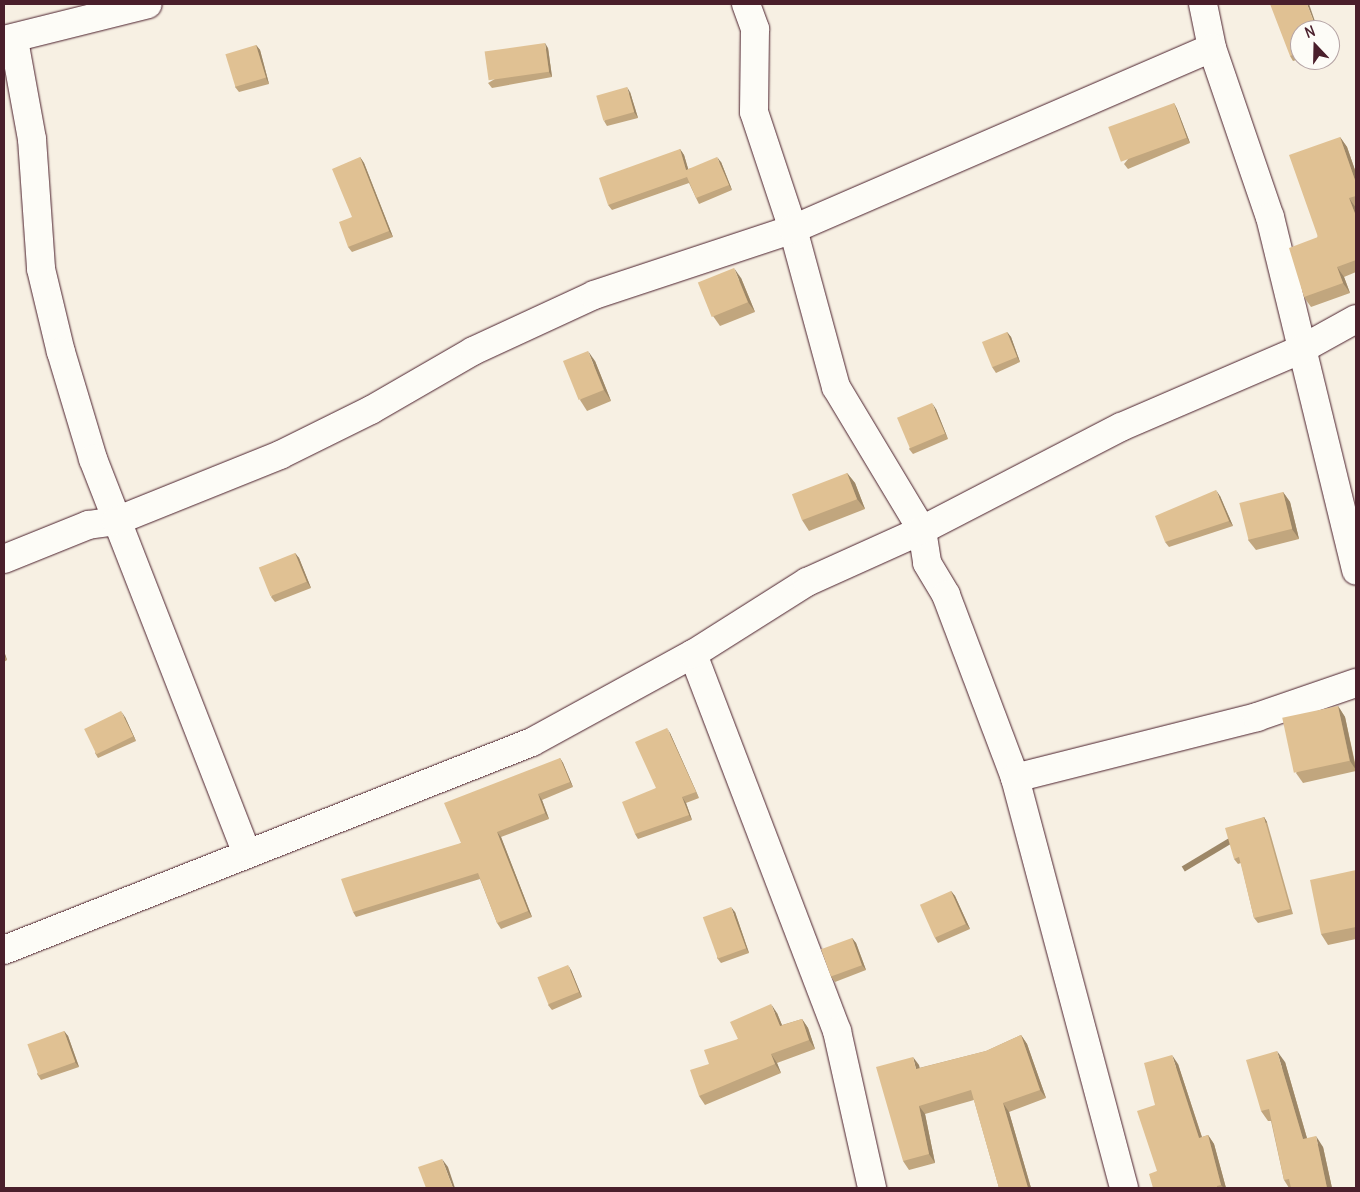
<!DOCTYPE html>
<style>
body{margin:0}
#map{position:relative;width:1360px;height:1192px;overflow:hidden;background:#f7f0e3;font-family:Delius,sans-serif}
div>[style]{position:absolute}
.roads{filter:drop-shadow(0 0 1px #4a1f2b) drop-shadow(0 0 1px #4a1f2b)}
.minor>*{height:28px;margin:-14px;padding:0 14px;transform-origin:14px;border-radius:14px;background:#fdfcf7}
.wall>*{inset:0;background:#c1a67e}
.shaded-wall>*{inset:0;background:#9d8767;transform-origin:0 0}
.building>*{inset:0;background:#e0c193;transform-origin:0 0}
span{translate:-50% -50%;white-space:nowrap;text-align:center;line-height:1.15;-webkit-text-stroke:5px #fdfcf7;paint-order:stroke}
.frame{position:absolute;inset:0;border:5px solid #4a1f2b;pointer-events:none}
.north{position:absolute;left:1290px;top:20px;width:50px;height:50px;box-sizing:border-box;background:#fdfcf7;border:1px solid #b5a4a5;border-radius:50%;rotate:339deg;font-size:14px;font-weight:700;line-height:20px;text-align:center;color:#4a1f2b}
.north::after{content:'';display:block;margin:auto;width:18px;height:22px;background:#4a1f2b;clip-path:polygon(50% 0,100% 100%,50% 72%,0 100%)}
</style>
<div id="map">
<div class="roads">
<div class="minor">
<i style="left:746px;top:4px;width:27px;rotate:70deg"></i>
<i style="left:755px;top:29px;width:83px;rotate:90.7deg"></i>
<i style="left:754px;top:112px;width:123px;rotate:71.6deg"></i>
<i style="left:793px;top:229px;width:164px;rotate:74.8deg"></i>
<i style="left:836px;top:387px;width:167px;rotate:59deg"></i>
<i style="left:922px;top:530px;width:33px;rotate:81deg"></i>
<i style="left:927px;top:563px;width:37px;rotate:59deg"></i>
<i style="left:946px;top:595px;width:196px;rotate:69.3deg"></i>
<i style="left:1015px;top:778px;width:424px;rotate:75.1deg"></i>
<i style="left:1203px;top:4px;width:45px;rotate:78.4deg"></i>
<i style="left:1212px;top:48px;width:179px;rotate:71.1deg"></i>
<i style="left:1270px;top:217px;width:364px;rotate:76.3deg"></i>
<i style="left:4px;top:40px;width:148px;rotate:-14deg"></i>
<i style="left:14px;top:40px;width:101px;rotate:79.7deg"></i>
<i style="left:32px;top:139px;width:130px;rotate:86deg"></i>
<i style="left:41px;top:269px;width:85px;rotate:76.5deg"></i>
<i style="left:61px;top:352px;width:112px;rotate:73.3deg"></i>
<i style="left:93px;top:459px;width:423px;rotate:68.7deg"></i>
<i style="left:4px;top:559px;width:91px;rotate:-22deg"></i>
<i style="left:88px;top:525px;width:28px;rotate:-8deg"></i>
<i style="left:116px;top:521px;width:177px;rotate:-21.9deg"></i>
<i style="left:280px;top:455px;width:102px;rotate:-26.3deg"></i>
<i style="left:371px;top:410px;width:118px;rotate:-30deg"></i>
<i style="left:473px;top:351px;width:133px;rotate:-24.8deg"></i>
<i style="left:594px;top:295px;width:210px;rotate:-18.3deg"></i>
<i style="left:793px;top:229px;width:456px;rotate:-23.4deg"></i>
<i style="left:693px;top:654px;width:404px;rotate:69.1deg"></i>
<i style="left:837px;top:1031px;width:161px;rotate:77.4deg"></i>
<i style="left:1015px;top:778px;width:250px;rotate:-14.1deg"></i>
<i style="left:1257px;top:717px;width:105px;rotate:-19deg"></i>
<i style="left:4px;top:950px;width:567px;rotate:-21.5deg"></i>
<i style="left:532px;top:742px;width:183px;rotate:-28.7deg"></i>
<i style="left:693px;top:654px;width:135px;rotate:-32.3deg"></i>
<i style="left:807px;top:582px;width:126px;rotate:-24.3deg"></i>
<i style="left:922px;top:530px;width:224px;rotate:-27.4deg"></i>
<i style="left:1121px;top:427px;width:195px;rotate:-23.3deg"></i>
<i style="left:1300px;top:350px;width:64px;rotate:-29deg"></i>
</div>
</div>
<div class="wall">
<i style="clip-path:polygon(1300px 30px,1300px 59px,1293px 61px,1290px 56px)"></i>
<i style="clip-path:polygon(256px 45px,260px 50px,269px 84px,239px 92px,235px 87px)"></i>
<i style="clip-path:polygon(548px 48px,552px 77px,492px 88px,488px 83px)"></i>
<i style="clip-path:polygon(630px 92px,638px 118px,607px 126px,604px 121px)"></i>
<i style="clip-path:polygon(1174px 103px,1177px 109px,1190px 143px,1128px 169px,1124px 164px)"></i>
<i style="clip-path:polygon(1340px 137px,1347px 147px,1356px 173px,1356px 272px,1344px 277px,1350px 293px,1311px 307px,1304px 297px)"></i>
<i style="clip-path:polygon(680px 149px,684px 155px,688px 169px,721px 162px,732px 190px,699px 204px,696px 198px,689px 183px,612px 210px,608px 205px)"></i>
<i style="clip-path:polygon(360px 157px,364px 163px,393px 237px,352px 252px,348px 247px)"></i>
<i style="clip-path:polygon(741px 278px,755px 312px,720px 326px,713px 316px)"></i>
<i style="clip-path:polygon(1007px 332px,1011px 337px,1020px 362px,996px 373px,992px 367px)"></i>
<i style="clip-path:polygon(595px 361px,611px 401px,587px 411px,580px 400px)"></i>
<i style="clip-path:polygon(936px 409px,948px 439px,913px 454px,909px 449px)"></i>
<i style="clip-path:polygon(847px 473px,855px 483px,865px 509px,809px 531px,802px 520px)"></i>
<i style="clip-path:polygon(1283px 492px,1290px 502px,1299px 539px,1256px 550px,1248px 540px)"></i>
<i style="clip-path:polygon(1220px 496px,1233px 526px,1169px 547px,1165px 542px)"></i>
<i style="clip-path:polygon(295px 553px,299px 558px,311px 588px,275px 602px,271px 597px)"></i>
<i style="clip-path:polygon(4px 651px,7px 660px,4px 662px)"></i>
<i style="clip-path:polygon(1338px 706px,1345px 717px,1356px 767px,1356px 771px,1303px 783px,1296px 773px)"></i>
<i style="clip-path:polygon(125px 717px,136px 741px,98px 758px,95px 753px)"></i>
<i style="clip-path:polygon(670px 733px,699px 798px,686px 803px,692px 820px,638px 839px,635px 834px,656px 788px)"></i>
<i style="clip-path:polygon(560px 758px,563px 763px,573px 787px,542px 800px,549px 819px,501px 837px,532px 917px,501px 929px,497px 923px,480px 879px,356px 917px,353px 912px,461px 843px)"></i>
<i style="clip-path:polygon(1264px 817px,1267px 822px,1293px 914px,1258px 923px,1254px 918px,1241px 863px,1238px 864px,1234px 859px)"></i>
<i style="clip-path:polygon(1356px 870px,1356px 939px,1328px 945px,1321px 934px)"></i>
<i style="clip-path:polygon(951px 891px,955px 896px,970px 929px,938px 943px,935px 938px)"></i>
<i style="clip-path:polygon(735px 912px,749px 953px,721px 963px,717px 958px)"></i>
<i style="clip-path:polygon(852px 938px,856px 943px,866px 970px,835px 982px,831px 977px)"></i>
<i style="clip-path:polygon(571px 970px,582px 997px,552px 1010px,548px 1005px)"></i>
<i style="clip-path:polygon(777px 1013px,782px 1025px,802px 1019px,808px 1028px,815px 1049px,777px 1063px,781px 1073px,705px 1105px,699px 1096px,709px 1064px,738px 1039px)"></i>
<i style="clip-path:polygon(64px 1031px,68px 1036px,79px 1067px,41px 1080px,37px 1074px)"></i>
<i style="clip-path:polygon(1021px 1035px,1027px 1044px,1046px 1098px,1009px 1112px,1031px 1188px,999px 1188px,974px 1100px,925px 1114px,935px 1163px,909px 1170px,903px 1161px,919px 1065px,919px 1068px,986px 1051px)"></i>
<i style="clip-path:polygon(1285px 1062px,1307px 1138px,1323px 1147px,1332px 1188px,1289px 1188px,1284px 1180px,1271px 1121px,1268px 1121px,1261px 1111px)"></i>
<i style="clip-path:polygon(1178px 1064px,1202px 1137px,1208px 1135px,1214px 1144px,1226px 1188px,1153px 1188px,1157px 1171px,1155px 1105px)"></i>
</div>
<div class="shaded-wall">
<i style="clip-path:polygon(1307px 4px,1309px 4px,1318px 30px,1317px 30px)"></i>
<i style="clip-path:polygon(545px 43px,548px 48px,552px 77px,549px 72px)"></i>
<i style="clip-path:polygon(256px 45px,260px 50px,269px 84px,266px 78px)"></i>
<i style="clip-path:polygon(627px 87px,630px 92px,638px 118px,634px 112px)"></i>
<i style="clip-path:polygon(1174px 103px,1177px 109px,1190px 143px,1187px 138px)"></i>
<i style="clip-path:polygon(1340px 137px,1347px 147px,1356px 173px,1356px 183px)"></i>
<i style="clip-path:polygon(680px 149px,684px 155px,690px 175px,686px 170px)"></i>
<i style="clip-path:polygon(360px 157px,364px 163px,393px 237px,389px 231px)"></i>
<i style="clip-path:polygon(717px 157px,721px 162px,732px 190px,729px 185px)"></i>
<i style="clip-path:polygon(1349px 198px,1356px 208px,1356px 216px)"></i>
<i style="clip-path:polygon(1337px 267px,1344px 277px,1350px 293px,1343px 283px)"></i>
<i style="clip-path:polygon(734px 268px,741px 278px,755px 312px,748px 302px)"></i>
<i style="clip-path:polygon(1007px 332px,1011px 337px,1020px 362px,1017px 357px)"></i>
<i style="clip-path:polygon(588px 351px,595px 361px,611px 401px,604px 390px)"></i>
<i style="clip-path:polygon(932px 403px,936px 409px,948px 439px,945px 433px)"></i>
<i style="clip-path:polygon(847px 473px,855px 483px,865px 509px,857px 499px)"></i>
<i style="clip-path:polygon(1216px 490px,1220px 496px,1233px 526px,1229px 521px)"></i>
<i style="clip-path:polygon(1283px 492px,1290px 502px,1299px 539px,1292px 529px)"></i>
<i style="clip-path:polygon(295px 553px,299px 558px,311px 588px,307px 582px)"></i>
<i style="clip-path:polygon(4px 651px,7px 660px,4px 655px)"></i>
<i style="clip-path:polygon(1338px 706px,1345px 717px,1356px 770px,1350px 761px)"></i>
<i style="clip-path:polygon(121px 711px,125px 717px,136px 741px,133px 736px)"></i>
<i style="clip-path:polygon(667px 728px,670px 733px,699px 798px,696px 792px)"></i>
<i style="clip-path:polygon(560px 758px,563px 763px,573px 787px,570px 782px)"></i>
<i style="clip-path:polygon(538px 794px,542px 800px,549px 819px,545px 813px)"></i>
<i style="clip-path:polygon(682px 797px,686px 803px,692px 820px,689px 815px)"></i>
<i style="left:1264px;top:817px;width:6px;height:96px;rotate:59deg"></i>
<i style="clip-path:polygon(497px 832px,501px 837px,532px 917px,528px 911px)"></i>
<i style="clip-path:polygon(951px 891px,955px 896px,970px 929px,966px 924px)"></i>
<i style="clip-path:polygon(731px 907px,735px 912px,749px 953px,746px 948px)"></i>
<i style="clip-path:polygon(852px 938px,856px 943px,866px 970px,862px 965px)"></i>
<i style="clip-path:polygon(568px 965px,571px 970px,582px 997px,579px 992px)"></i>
<i style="clip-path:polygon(771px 1004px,777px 1013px,786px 1035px,780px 1026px)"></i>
<i style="clip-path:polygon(802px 1019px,808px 1028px,815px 1049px,809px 1040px)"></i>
<i style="clip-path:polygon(64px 1031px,68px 1036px,79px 1067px,75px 1062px)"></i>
<i style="clip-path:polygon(1021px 1035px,1027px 1044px,1046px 1098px,1040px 1090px)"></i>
<i style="clip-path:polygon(1277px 1051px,1285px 1062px,1310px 1149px,1303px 1139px)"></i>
<i style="clip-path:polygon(771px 1054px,777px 1063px,781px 1073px,775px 1064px)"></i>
<i style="clip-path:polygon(1172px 1055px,1178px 1064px,1205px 1147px,1199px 1138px)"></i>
<i style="clip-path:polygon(913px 1057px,919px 1065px,922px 1077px,916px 1069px)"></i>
<i style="clip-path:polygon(1003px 1103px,1009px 1112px,1031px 1188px,1028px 1188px)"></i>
<i style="clip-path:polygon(919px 1106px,925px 1114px,935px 1163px,929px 1154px)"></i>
<i style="clip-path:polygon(1208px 1135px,1214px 1144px,1226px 1188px,1224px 1188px,1221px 1185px)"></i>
<i style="clip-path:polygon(1316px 1136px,1323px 1147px,1332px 1188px,1327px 1188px)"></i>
<i style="clip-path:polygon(442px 1159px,448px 1167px,455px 1188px,453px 1188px)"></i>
</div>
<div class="building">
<i style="clip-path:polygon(1270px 4px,1307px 4px,1317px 30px,1300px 30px,1300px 52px,1290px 56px)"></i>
<i style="left:545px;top:43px;width:29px;height:61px;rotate:82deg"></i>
<i style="left:256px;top:45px;width:34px;height:32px;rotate:73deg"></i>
<i style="left:627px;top:87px;width:26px;height:32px;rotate:74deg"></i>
<i style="left:1174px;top:103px;width:37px;height:70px;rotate:70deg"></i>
<i style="clip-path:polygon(1340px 137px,1356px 183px,1356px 196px,1349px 198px,1356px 216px,1356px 260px,1337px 267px,1343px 283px,1304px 297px,1289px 248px,1318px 237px,1289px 155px)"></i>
<i style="clip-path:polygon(680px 149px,686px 170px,717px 157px,729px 185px,696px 198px,687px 177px,608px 205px,599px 178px)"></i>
<i style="clip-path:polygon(360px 157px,389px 231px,348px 247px,339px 222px,352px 217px,332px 169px)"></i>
<i style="left:734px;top:268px;width:37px;height:39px;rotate:68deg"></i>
<i style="left:1007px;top:332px;width:27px;height:27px;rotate:68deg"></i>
<i style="left:588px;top:351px;width:42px;height:27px;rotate:68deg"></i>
<i style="left:932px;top:403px;width:33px;height:38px;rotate:67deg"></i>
<i style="left:847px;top:473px;width:28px;height:59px;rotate:69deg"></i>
<i style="clip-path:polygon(1216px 490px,1229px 521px,1165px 542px,1155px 516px)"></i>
<i style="left:1283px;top:492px;width:38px;height:45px;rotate:76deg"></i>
<i style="left:295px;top:553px;width:31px;height:39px;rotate:68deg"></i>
<i style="left:1338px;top:706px;width:56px;height:57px;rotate:78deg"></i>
<i style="left:121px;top:711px;width:28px;height:41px;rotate:64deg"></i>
<i style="clip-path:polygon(667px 728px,696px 792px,682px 797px,689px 815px,635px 834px,622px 802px,656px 788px,635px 742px)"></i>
<i style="clip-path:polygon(560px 758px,570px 782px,538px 794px,545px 813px,497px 832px,528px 911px,497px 923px,478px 873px,353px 912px,341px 879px,461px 843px,444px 803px)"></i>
<i style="clip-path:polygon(1264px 817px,1290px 909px,1254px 918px,1239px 857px,1234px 859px,1225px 828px)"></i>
<i style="clip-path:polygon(1356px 870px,1356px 927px,1321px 934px,1310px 880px)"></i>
<i style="left:951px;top:891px;width:36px;height:34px;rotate:66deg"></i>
<i style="left:731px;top:907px;width:44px;height:30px;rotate:70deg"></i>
<i style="left:852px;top:938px;width:29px;height:33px;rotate:70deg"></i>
<i style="left:568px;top:965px;width:29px;height:33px;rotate:68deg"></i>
<i style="clip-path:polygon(771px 1004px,780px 1026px,802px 1019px,809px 1040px,771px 1054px,775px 1064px,699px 1096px,690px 1070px,709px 1064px,704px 1050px,738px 1039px,730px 1022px)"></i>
<i style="left:64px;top:1031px;width:33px;height:39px;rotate:70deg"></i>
<i style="clip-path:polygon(1021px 1035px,1040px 1090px,1003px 1103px,1028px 1188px,999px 1188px,971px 1090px,919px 1106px,929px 1154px,903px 1161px,876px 1067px,913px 1057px,916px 1069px,986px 1051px)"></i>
<i style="clip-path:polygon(1277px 1051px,1303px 1139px,1316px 1136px,1327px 1188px,1291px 1188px,1289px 1179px,1284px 1180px,1269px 1109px,1261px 1111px,1246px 1060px)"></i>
<i style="clip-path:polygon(1172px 1055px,1199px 1138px,1208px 1135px,1221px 1185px,1217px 1186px,1217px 1188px,1153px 1188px,1149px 1174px,1157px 1171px,1137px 1111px,1155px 1105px,1144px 1063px)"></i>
<i style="clip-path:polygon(442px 1159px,453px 1188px,426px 1188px,418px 1167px)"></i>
</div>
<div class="frame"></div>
<div class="north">N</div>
</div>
